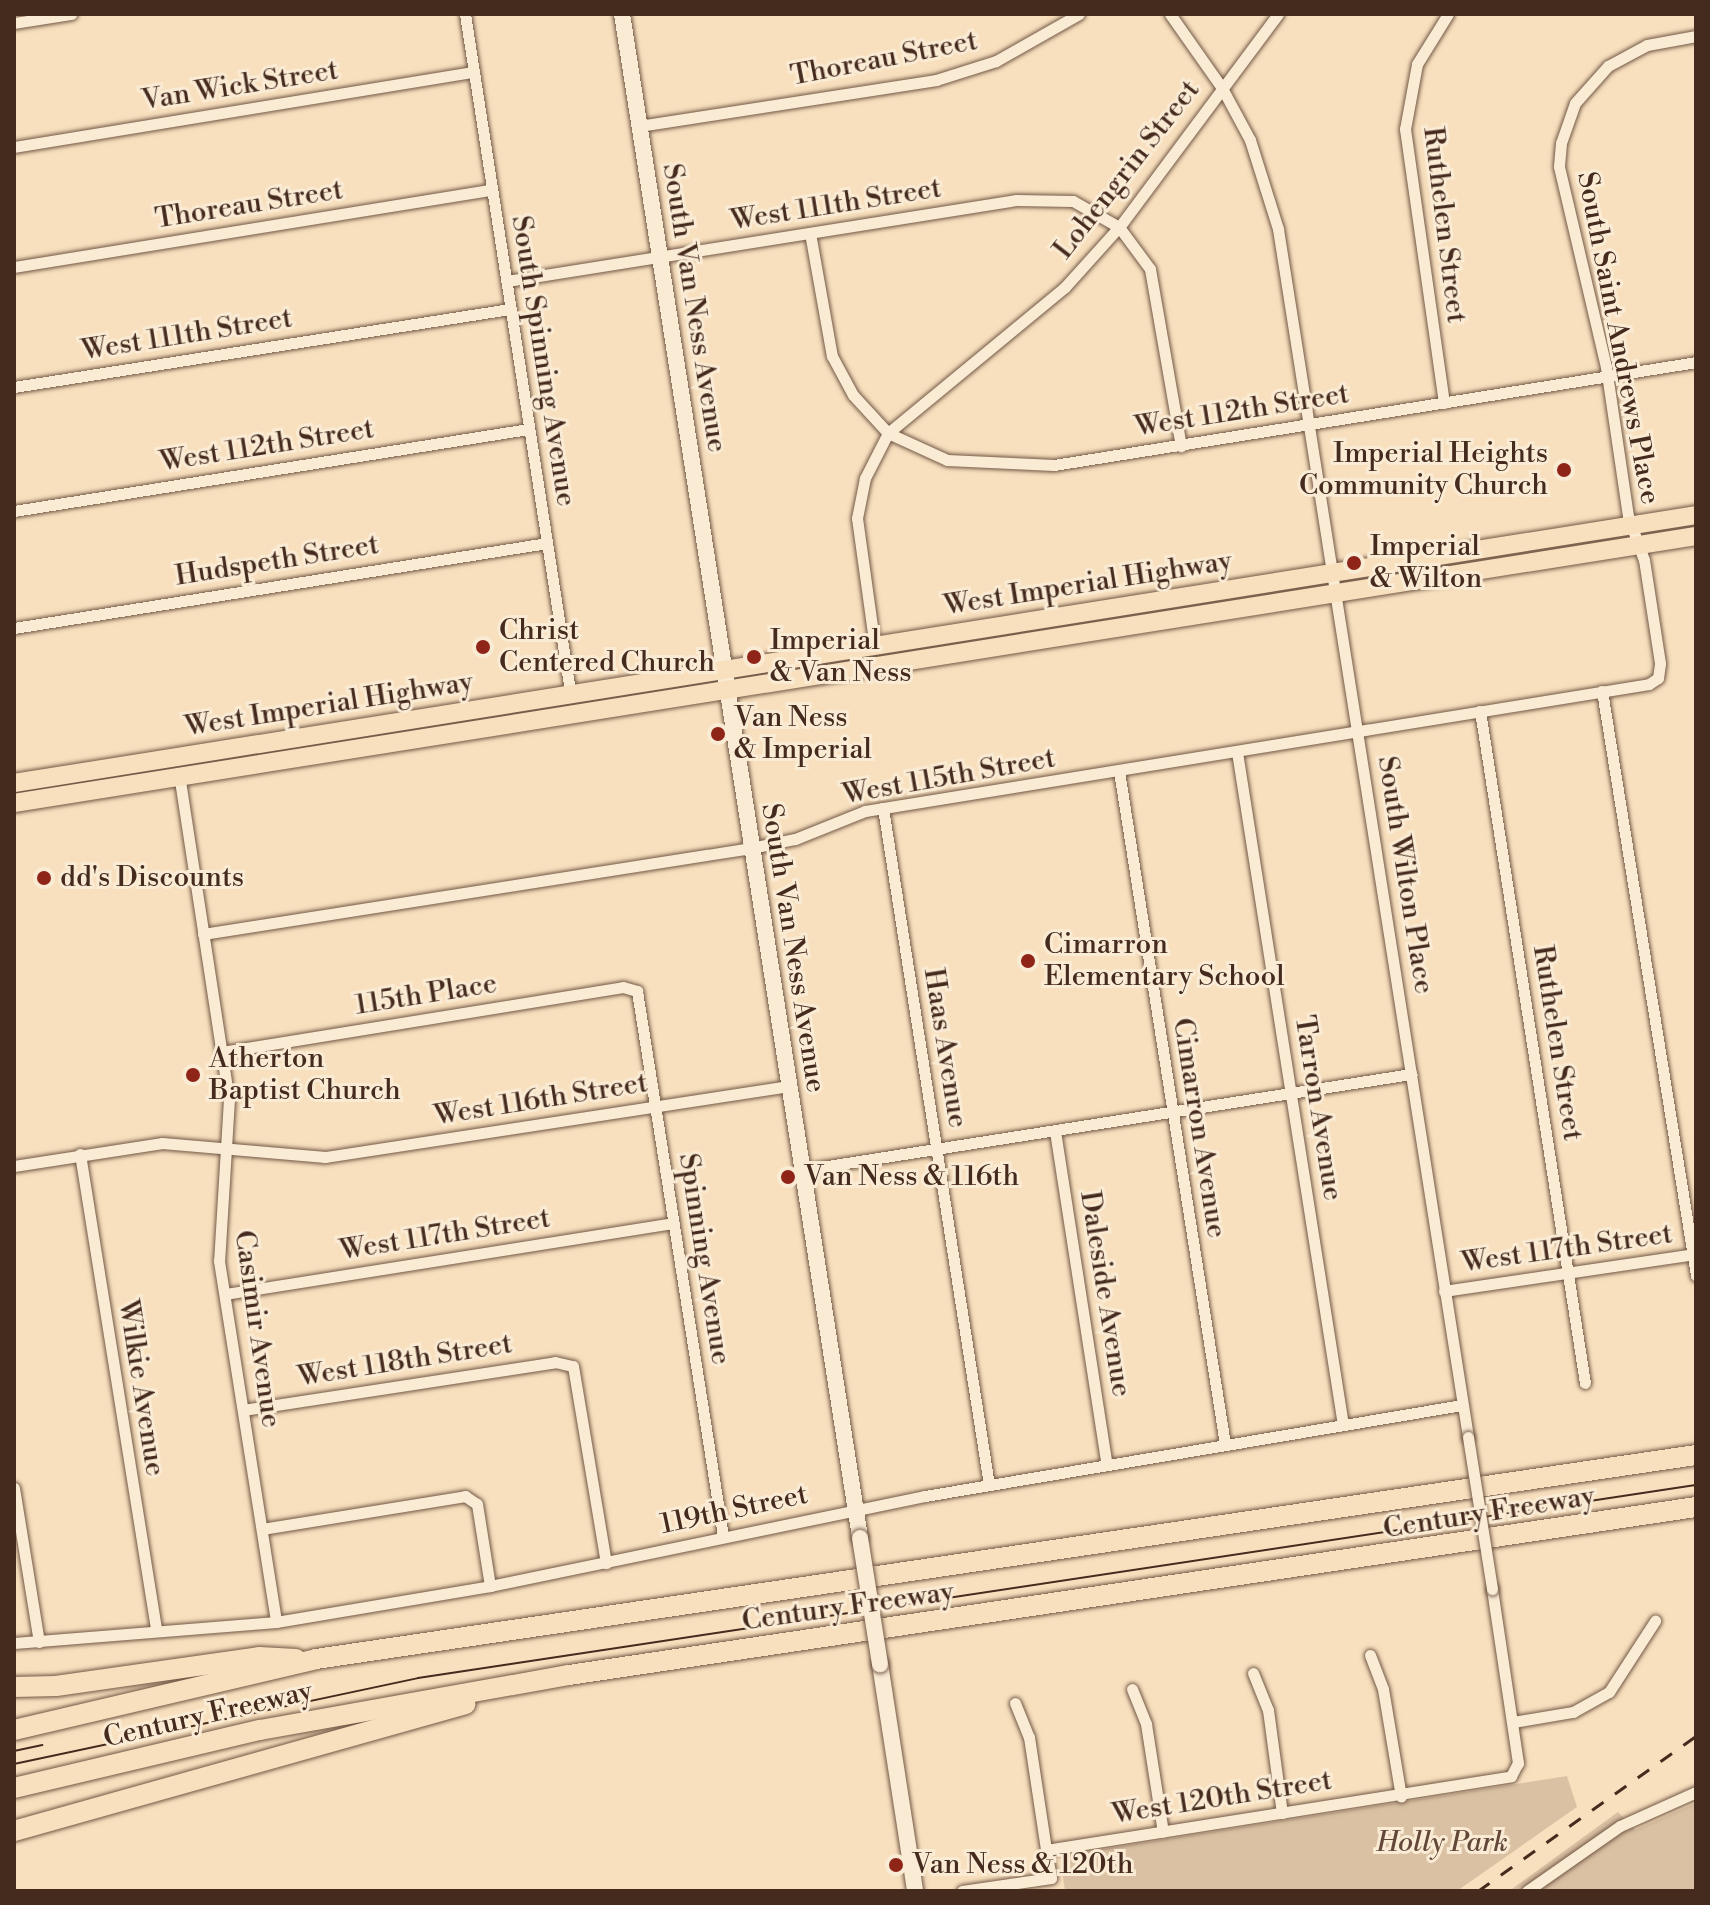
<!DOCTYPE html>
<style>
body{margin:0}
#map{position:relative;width:1710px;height:1905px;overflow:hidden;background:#f8e0be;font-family:"Libre Bodoni",serif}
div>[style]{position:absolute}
.green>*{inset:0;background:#dac1a3}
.roads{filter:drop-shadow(0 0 2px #725846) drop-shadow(0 0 2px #725846)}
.minor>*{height:11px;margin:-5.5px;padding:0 5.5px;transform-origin:5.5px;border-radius:5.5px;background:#faebd5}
.secondary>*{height:16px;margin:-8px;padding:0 8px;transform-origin:8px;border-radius:8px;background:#faebd5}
.primary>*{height:18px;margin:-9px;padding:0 9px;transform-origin:9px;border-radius:9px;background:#f8e0be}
.motorway>*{height:20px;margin:-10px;padding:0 10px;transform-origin:10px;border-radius:10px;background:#f8e0be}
.tram>*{height:2px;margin:-1px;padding:0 1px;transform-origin:1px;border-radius:1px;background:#452a1e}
.rail>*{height:3px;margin-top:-1.5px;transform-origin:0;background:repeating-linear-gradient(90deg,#452a1e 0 14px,transparent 0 28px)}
.bridges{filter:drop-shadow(0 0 2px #725846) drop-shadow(0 0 2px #725846)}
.minor-bridge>*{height:11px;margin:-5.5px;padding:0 5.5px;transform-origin:5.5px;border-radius:5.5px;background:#faebd5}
.secondary-bridge>*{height:16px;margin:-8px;padding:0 8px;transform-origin:8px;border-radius:8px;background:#faebd5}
.dots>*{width:22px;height:22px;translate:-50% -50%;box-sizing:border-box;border:4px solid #faebd5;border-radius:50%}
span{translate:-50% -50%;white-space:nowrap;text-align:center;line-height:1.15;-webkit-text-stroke:6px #faebd5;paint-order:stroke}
.street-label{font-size:28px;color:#452a1e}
.poi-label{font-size:28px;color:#452a1e}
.right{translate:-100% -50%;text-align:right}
.left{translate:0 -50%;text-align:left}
.park-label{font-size:28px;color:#634839;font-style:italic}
.frame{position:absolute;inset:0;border:16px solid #452a1e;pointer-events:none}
</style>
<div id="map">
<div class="green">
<i style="clip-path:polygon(1567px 1776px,1577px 1807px,1457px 1891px,1065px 1891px,1060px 1856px)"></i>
<i style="clip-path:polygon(1696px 1803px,1696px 1891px,1509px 1891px,1618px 1812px,1635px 1830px)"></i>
</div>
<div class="roads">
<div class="minor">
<i style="left:465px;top:14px;width:691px;rotate:81.18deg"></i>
<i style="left:1170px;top:14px;width:90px;rotate:54.9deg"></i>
<i style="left:1222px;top:88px;width:59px;rotate:61.7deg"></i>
<i style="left:1250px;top:140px;width:93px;rotate:72.5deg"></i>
<i style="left:1278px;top:229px;width:1223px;rotate:81.06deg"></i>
<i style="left:1278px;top:14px;width:266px;rotate:126.7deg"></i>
<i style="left:1119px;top:227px;width:81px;rotate:132deg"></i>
<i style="left:1065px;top:287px;width:229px;rotate:140.5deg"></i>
<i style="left:888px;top:433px;width:65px;rotate:24.6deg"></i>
<i style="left:947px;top:460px;width:107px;rotate:2.7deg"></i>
<i style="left:1054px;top:465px;width:650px;rotate:-9.11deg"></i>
<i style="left:14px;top:23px;width:58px;rotate:-9deg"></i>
<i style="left:639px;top:126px;width:301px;rotate:-8.8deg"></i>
<i style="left:936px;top:80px;width:63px;rotate:-17.6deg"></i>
<i style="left:996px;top:61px;width:95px;rotate:-29.5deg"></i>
<i style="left:14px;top:147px;width:466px;rotate:-9.3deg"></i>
<i style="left:810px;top:233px;width:125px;rotate:79.9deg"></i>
<i style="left:832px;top:356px;width:44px;rotate:61.7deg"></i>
<i style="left:853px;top:395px;width:52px;rotate:47.4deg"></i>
<i style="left:888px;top:433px;width:51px;rotate:117.1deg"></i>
<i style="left:865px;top:478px;width:41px;rotate:101.3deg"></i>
<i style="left:857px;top:518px;width:130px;rotate:82.1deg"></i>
<i style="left:14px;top:267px;width:484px;rotate:-9.2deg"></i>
<i style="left:507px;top:281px;width:515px;rotate:-9.04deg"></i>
<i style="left:1016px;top:200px;width:57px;rotate:1deg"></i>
<i style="left:1073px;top:201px;width:53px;rotate:29.5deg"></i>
<i style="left:1119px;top:227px;width:52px;rotate:53.6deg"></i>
<i style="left:1150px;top:269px;width:180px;rotate:80.1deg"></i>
<i style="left:14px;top:387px;width:502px;rotate:-8.94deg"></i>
<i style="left:1444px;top:403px;width:277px;rotate:-98.1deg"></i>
<i style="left:1405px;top:129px;width:66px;rotate:-79.5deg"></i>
<i style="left:1417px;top:64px;width:59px;rotate:-58.2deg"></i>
<i style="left:14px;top:511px;width:520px;rotate:-9.06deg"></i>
<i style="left:14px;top:628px;width:540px;rotate:-9.06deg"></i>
<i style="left:1602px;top:691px;width:592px;rotate:80.86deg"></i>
<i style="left:1480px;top:711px;width:680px;rotate:81.12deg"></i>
<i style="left:1237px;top:752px;width:681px;rotate:81.05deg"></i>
<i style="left:1119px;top:771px;width:681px;rotate:81.05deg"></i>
<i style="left:179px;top:774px;width:329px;rotate:81.3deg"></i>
<i style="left:229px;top:1099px;width:162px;rotate:93.5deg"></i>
<i style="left:219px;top:1261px;width:365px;rotate:81deg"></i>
<i style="left:883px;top:808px;width:685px;rotate:81.1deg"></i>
<i style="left:203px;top:934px;width:555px;rotate:-8.92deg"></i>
<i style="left:751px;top:848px;width:45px;rotate:-11.6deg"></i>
<i style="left:795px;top:839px;width:75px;rotate:-21.8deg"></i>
<i style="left:865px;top:811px;width:794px;rotate:-9.2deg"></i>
<i style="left:1649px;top:684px;width:11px;rotate:-34deg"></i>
<i style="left:1658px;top:678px;width:15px;rotate:-82deg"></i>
<i style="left:1660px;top:663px;width:104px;rotate:-98.8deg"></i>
<i style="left:1644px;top:560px;width:47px;rotate:-110deg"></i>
<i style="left:1628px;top:516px;width:151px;rotate:-98.4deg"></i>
<i style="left:1606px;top:367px;width:206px;rotate:-103.2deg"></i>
<i style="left:1559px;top:166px;width:23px;rotate:-85deg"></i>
<i style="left:1561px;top:143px;width:42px;rotate:-70.7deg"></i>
<i style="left:1575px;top:103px;width:50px;rotate:-48.3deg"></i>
<i style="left:1608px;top:66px;width:44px;rotate:-28.3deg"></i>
<i style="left:1647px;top:45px;width:50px;rotate:-10.4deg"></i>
<i style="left:222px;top:1052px;width:406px;rotate:-9.2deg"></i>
<i style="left:623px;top:987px;width:15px;rotate:16deg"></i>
<i style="left:637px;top:991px;width:552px;rotate:81.03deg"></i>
<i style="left:1055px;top:1131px;width:338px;rotate:81.2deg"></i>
<i style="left:80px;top:1154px;width:480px;rotate:80.9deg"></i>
<i style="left:14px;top:1166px;width:150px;rotate:-8.8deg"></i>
<i style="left:162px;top:1143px;width:164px;rotate:4.9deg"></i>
<i style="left:325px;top:1157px;width:469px;rotate:-8.7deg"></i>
<i style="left:802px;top:1170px;width:617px;rotate:-8.96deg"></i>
<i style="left:1444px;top:1291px;width:255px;rotate:-8.4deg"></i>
<i style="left:225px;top:1294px;width:454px;rotate:-9deg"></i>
<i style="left:243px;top:1410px;width:316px;rotate:-8.7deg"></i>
<i style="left:555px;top:1362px;width:18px;rotate:13deg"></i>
<i style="left:573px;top:1366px;width:200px;rotate:80.5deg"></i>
<i style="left:14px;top:1488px;width:156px;rotate:80.8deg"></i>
<i style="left:262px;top:1529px;width:206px;rotate:-9.2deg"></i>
<i style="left:465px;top:1496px;width:14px;rotate:34deg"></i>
<i style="left:477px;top:1504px;width:83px;rotate:81deg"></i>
<i style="left:14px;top:1643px;width:263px;rotate:-4.6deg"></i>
<i style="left:276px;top:1622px;width:217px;rotate:-9.5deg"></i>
<i style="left:490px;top:1586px;width:444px;rotate:-11.7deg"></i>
<i style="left:925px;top:1496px;width:545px;rotate:-9.62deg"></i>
<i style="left:1370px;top:1655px;width:36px;rotate:69deg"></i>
<i style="left:1383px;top:1689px;width:109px;rotate:80.5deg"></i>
<i style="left:1253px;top:1673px;width:40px;rotate:68deg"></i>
<i style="left:1268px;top:1710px;width:104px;rotate:82.3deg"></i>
<i style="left:1132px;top:1689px;width:38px;rotate:68deg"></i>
<i style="left:1146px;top:1724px;width:109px;rotate:81.1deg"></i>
<i style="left:1015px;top:1703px;width:37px;rotate:68deg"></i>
<i style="left:1029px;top:1737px;width:114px;rotate:81.4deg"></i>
<i style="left:1513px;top:1722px;width:61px;rotate:-9.5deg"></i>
<i style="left:1573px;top:1712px;width:41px;rotate:-29.1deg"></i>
<i style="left:1609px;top:1692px;width:85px;rotate:-57.1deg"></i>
<i style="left:962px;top:1891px;width:90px;rotate:-8.3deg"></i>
<i style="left:1051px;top:1878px;width:28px;rotate:-100deg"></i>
<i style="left:1046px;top:1850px;width:471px;rotate:-9deg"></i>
<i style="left:1511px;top:1776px;width:15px;rotate:-62deg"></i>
<i style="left:1518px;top:1763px;width:176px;rotate:-98.5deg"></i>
<i style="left:1527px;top:1891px;width:113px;rotate:-35deg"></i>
<i style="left:1620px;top:1826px;width:83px;rotate:-24.1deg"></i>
</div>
<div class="secondary">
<i style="left:622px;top:14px;width:1542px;rotate:81.12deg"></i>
<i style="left:880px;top:1664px;width:230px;rotate:81.2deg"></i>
</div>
<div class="primary">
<i style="left:14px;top:783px;width:1703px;rotate:-9.05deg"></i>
<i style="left:14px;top:803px;width:1703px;rotate:-9.02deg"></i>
</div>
<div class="motorway">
<i style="left:14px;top:1687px;width:42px;rotate:-1.4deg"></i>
<i style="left:56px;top:1686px;width:205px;rotate:-8.1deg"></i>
<i style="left:259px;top:1657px;width:37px;rotate:3deg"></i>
<i style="left:14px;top:1730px;width:310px;rotate:-13.2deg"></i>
<i style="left:316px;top:1659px;width:1395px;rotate:-8.41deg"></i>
<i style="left:14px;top:1788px;width:253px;rotate:-13.3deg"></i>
<i style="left:260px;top:1730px;width:314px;rotate:-10.1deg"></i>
<i style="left:569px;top:1675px;width:1139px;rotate:-8.48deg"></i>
<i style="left:14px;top:1831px;width:469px;rotate:-15.7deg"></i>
</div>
</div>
<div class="tram">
<i style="left:14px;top:1751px;width:29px;rotate:-12deg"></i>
<i style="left:14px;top:1764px;width:413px;rotate:-12deg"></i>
<i style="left:418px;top:1678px;width:1292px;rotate:-8.59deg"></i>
</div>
<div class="rail">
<i style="left:1478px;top:1891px;width:267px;rotate:-35.4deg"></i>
</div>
<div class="bridges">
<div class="minor-bridge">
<i style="left:1468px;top:1437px;width:154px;rotate:81deg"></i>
</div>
<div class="secondary-bridge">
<i style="left:860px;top:1538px;width:128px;rotate:81deg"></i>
</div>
</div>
<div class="dots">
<i style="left:1564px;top:470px;background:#8f2418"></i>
<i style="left:1354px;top:563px;background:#8f2418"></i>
<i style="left:483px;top:647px;background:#8f2418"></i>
<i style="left:754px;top:657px;background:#8f2418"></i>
<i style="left:718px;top:734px;background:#8f2418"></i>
<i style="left:44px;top:878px;background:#8f2418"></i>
<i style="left:1028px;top:961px;background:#8f2418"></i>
<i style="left:193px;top:1075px;background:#8f2418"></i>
<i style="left:788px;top:1177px;background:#8f2418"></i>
<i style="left:896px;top:1865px;background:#8f2418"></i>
</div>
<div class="street-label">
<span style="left:884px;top:59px;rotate:-11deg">Thoreau Street</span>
<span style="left:240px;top:86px;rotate:-9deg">Van Wick Street</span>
<span style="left:1127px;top:170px;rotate:-52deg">Lohengrin Street</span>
<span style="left:249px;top:205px;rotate:-9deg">Thoreau Street</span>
<span style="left:836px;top:205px;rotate:-9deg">West 111th Street</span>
<span style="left:1444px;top:225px;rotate:83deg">Ruthelen Street</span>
<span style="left:694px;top:308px;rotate:81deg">South Van Ness Avenue</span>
<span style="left:187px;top:335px;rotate:-9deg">West 111th Street</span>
<span style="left:1618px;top:338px;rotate:79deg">South Saint Andrews Place</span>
<span style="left:543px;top:361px;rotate:81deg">South Spinning Avenue</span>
<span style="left:1242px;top:411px;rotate:-9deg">West 112th Street</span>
<span style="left:267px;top:446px;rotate:-9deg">West 112th Street</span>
<span style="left:277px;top:561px;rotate:-9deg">Hudspeth Street</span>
<span style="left:1088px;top:584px;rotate:-9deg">West Imperial Highway</span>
<span style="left:329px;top:705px;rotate:-9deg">West Imperial Highway</span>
<span style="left:949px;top:777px;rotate:-10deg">West 115th Street</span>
<span style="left:1405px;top:875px;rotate:81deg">South Wilton Place</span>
<span style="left:793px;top:948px;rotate:81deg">South Van Ness Avenue</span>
<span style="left:426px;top:995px;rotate:-9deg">115th Place</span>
<span style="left:1557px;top:1043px;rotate:81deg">Ruthelen Street</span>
<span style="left:945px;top:1048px;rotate:81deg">Haas Avenue</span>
<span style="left:541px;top:1100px;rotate:-9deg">West 116th Street</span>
<span style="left:1318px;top:1108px;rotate:81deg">Tarron Avenue</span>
<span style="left:1199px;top:1128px;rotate:81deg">Cimarron Avenue</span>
<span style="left:445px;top:1235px;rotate:-9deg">West 117th Street</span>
<span style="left:1567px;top:1249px;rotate:-8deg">West 117th Street</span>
<span style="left:704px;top:1259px;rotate:81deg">Spinning Avenue</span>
<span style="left:1105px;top:1294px;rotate:81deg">Daleside Avenue</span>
<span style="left:257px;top:1329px;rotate:82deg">Casimir Avenue</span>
<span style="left:405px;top:1361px;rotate:-9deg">West 118th Street</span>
<span style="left:141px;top:1388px;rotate:81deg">Wilkie Avenue</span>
<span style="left:734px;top:1510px;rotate:-12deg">119th Street</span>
<span style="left:1489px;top:1513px;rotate:-9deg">Century Freeway</span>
<span style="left:848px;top:1607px;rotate:-8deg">Century Freeway</span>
<span style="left:208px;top:1715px;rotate:-13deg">Century Freeway</span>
<span style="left:1222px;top:1798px;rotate:-9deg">West 120th Street</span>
</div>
<div class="poi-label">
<span class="right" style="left:1548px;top:470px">Imperial Heights<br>Community Church</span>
<span class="left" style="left:1370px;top:563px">Imperial<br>&amp; Wilton</span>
<span class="left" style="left:499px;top:647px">Christ<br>Centered Church</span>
<span class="left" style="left:770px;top:657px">Imperial<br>&amp; Van Ness</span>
<span class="left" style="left:734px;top:734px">Van Ness<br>&amp; Imperial</span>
<span class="left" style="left:60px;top:878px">dd's Discounts</span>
<span class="left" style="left:1044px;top:961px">Cimarron<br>Elementary School</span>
<span class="left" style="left:209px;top:1075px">Atherton<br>Baptist Church</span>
<span class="left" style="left:804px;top:1177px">Van Ness &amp; 116th</span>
<span class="left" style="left:912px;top:1865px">Van Ness &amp; 120th</span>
</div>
<div class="park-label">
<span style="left:1442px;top:1843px">Holly Park</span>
</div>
<div class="frame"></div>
</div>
